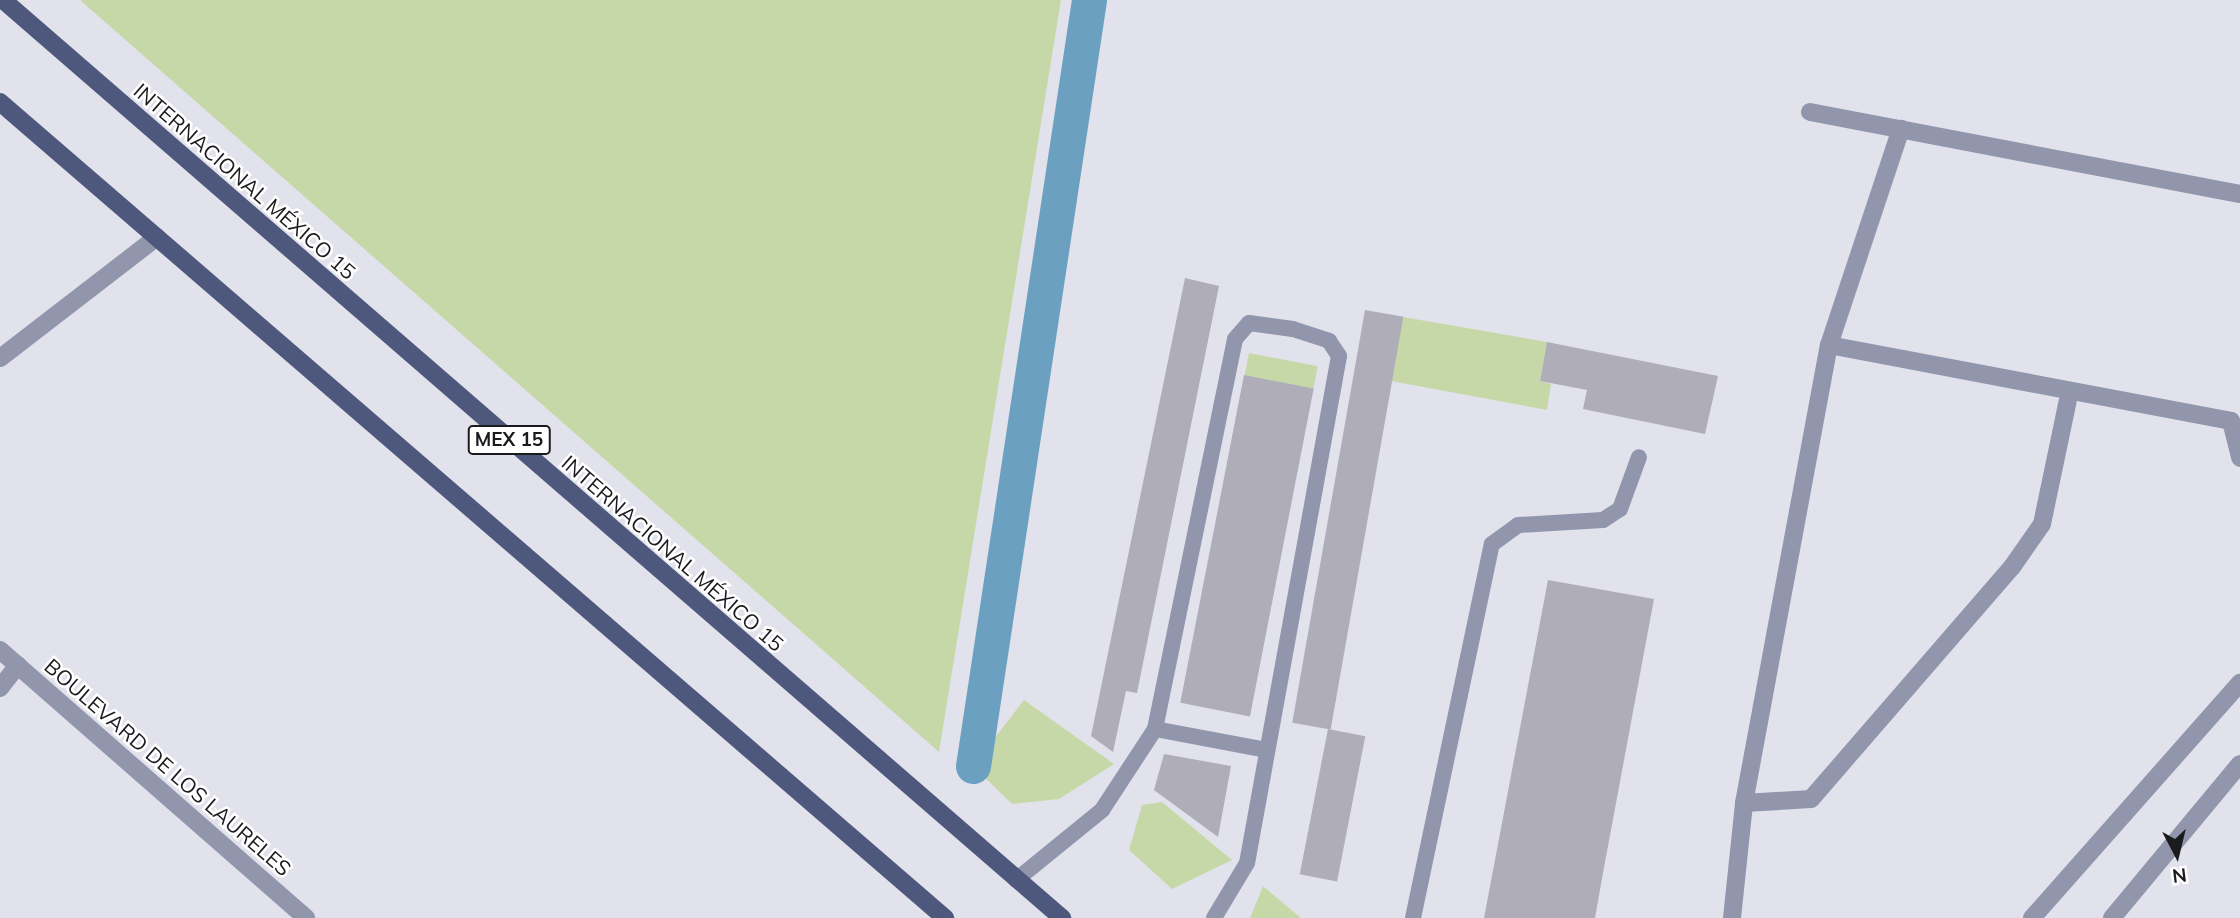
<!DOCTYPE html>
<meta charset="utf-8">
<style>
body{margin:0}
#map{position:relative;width:2240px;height:918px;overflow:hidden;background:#e2e2ec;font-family:Mulish,sans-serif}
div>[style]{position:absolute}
.green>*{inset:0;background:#c7d8a8;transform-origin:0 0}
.canal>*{height:35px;margin:-17.5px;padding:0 17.5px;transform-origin:17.5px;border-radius:17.5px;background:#6ba0c0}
.building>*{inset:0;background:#afaeb8;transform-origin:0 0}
.service>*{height:16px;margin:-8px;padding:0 8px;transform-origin:8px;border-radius:8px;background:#9196ac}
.minor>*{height:18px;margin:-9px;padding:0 9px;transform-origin:9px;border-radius:9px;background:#9196ac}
.primary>*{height:18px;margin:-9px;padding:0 9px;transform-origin:9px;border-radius:9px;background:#4e577c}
span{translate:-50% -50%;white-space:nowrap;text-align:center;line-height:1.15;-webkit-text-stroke:5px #fff;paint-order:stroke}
.shield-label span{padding:2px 5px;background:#fff;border:2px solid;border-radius:5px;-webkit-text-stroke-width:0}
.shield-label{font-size:19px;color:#1b1b1e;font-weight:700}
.street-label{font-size:21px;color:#1b1b1e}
.north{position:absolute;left:2142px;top:820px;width:70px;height:70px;-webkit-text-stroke:5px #fff;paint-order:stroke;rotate:173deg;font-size:19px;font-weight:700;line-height:28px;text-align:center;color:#1b1b1e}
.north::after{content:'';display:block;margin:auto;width:24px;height:32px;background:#1b1b1e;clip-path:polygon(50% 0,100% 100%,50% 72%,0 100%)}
</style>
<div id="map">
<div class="green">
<i style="clip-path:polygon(1061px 0,939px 752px,81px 1px,82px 0)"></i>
<i style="clip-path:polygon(1403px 317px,1547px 342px,1540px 381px,1551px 384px,1547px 410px,1391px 381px)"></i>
<i style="left:1249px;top:353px;width:70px;height:23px;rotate:11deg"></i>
<i style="clip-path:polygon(1024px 700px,1114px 764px,1059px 799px,1012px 804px,973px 766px)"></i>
<i style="clip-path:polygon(1162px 802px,1232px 860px,1172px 889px,1129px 850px,1142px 805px)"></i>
<i style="clip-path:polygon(1263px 886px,1301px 918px,1250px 918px)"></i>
</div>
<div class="canal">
<i style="left:973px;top:766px;width:775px;rotate:-81.39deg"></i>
</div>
<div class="building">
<i style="clip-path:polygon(1185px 278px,1219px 286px,1137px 693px,1126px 691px,1113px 752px,1091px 736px)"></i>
<i style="left:1365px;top:310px;width:39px;height:419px;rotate:10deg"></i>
<i style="clip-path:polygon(1547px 342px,1718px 376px,1705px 434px,1583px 409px,1587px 390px,1540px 381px)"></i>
<i style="left:1244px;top:375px;width:71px;height:334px;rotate:11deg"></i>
<i style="clip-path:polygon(1548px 580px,1654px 599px,1603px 873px,1595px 918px,1484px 918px)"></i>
<i style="left:1328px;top:729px;width:38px;height:148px;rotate:11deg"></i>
<i style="clip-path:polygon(1164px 754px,1231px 766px,1218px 837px,1154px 790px)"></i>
</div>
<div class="service">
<i style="left:1155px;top:729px;width:113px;rotate:10.7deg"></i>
<i style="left:1016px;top:880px;width:111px;rotate:-39.1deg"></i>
<i style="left:1102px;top:810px;width:97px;rotate:-56.8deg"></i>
<i style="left:1155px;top:729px;width:398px;rotate:-78.4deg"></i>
<i style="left:1235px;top:339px;width:21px;rotate:-49deg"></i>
<i style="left:1249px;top:323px;width:44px;rotate:7.8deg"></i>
<i style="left:1293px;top:329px;width:38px;rotate:18deg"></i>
<i style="left:1329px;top:341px;width:18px;rotate:56deg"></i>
<i style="left:1339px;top:356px;width:515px;rotate:100.28deg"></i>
<i style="left:1247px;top:863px;width:64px;rotate:121deg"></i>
<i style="left:1413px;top:918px;width:382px;rotate:-78.1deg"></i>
<i style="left:1492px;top:544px;width:32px;rotate:-36deg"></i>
<i style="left:1518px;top:525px;width:85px;rotate:-3.4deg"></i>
<i style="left:1603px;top:520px;width:20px;rotate:-33deg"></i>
<i style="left:1620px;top:509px;width:55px;rotate:-69.9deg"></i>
</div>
<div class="minor">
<i style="left:1810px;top:112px;width:438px;rotate:10.8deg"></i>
<i style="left:1829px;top:345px;width:409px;rotate:10.7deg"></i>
<i style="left:2231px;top:421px;width:38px;rotate:76deg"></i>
<i style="left:0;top:358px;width:198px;rotate:-37.6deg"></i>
<i style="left:0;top:650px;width:407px;rotate:41.2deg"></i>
<i style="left:0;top:688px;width:29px;rotate:-52deg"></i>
<i style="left:1744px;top:803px;width:67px;rotate:-3.4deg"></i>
<i style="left:1811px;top:799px;width:307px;rotate:-49.1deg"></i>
<i style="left:2012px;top:567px;width:52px;rotate:-55.1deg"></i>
<i style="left:2042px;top:524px;width:132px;rotate:-78.2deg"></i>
<i style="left:1732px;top:918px;width:116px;rotate:-84deg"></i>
<i style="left:1744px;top:803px;width:466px;rotate:-79.5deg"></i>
<i style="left:1829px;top:345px;width:228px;rotate:-71.6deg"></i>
<i style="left:2032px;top:918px;width:314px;rotate:-48.5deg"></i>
<i style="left:2112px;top:918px;width:200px;rotate:-50.3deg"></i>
</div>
<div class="primary">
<i style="left:3px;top:0;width:1402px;rotate:40.92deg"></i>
<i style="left:0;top:102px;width:1249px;rotate:40.81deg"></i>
</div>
<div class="shield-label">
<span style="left:509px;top:440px">MEX 15</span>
</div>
<div class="street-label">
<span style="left:245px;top:181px;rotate:41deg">INTERNACIONAL MÉXICO 15</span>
<span style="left:673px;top:553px;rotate:41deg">INTERNACIONAL MÉXICO 15</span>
<span style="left:168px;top:767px;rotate:41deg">BOULEVARD DE LOS LAURELES</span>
</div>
<div class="north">N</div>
</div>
